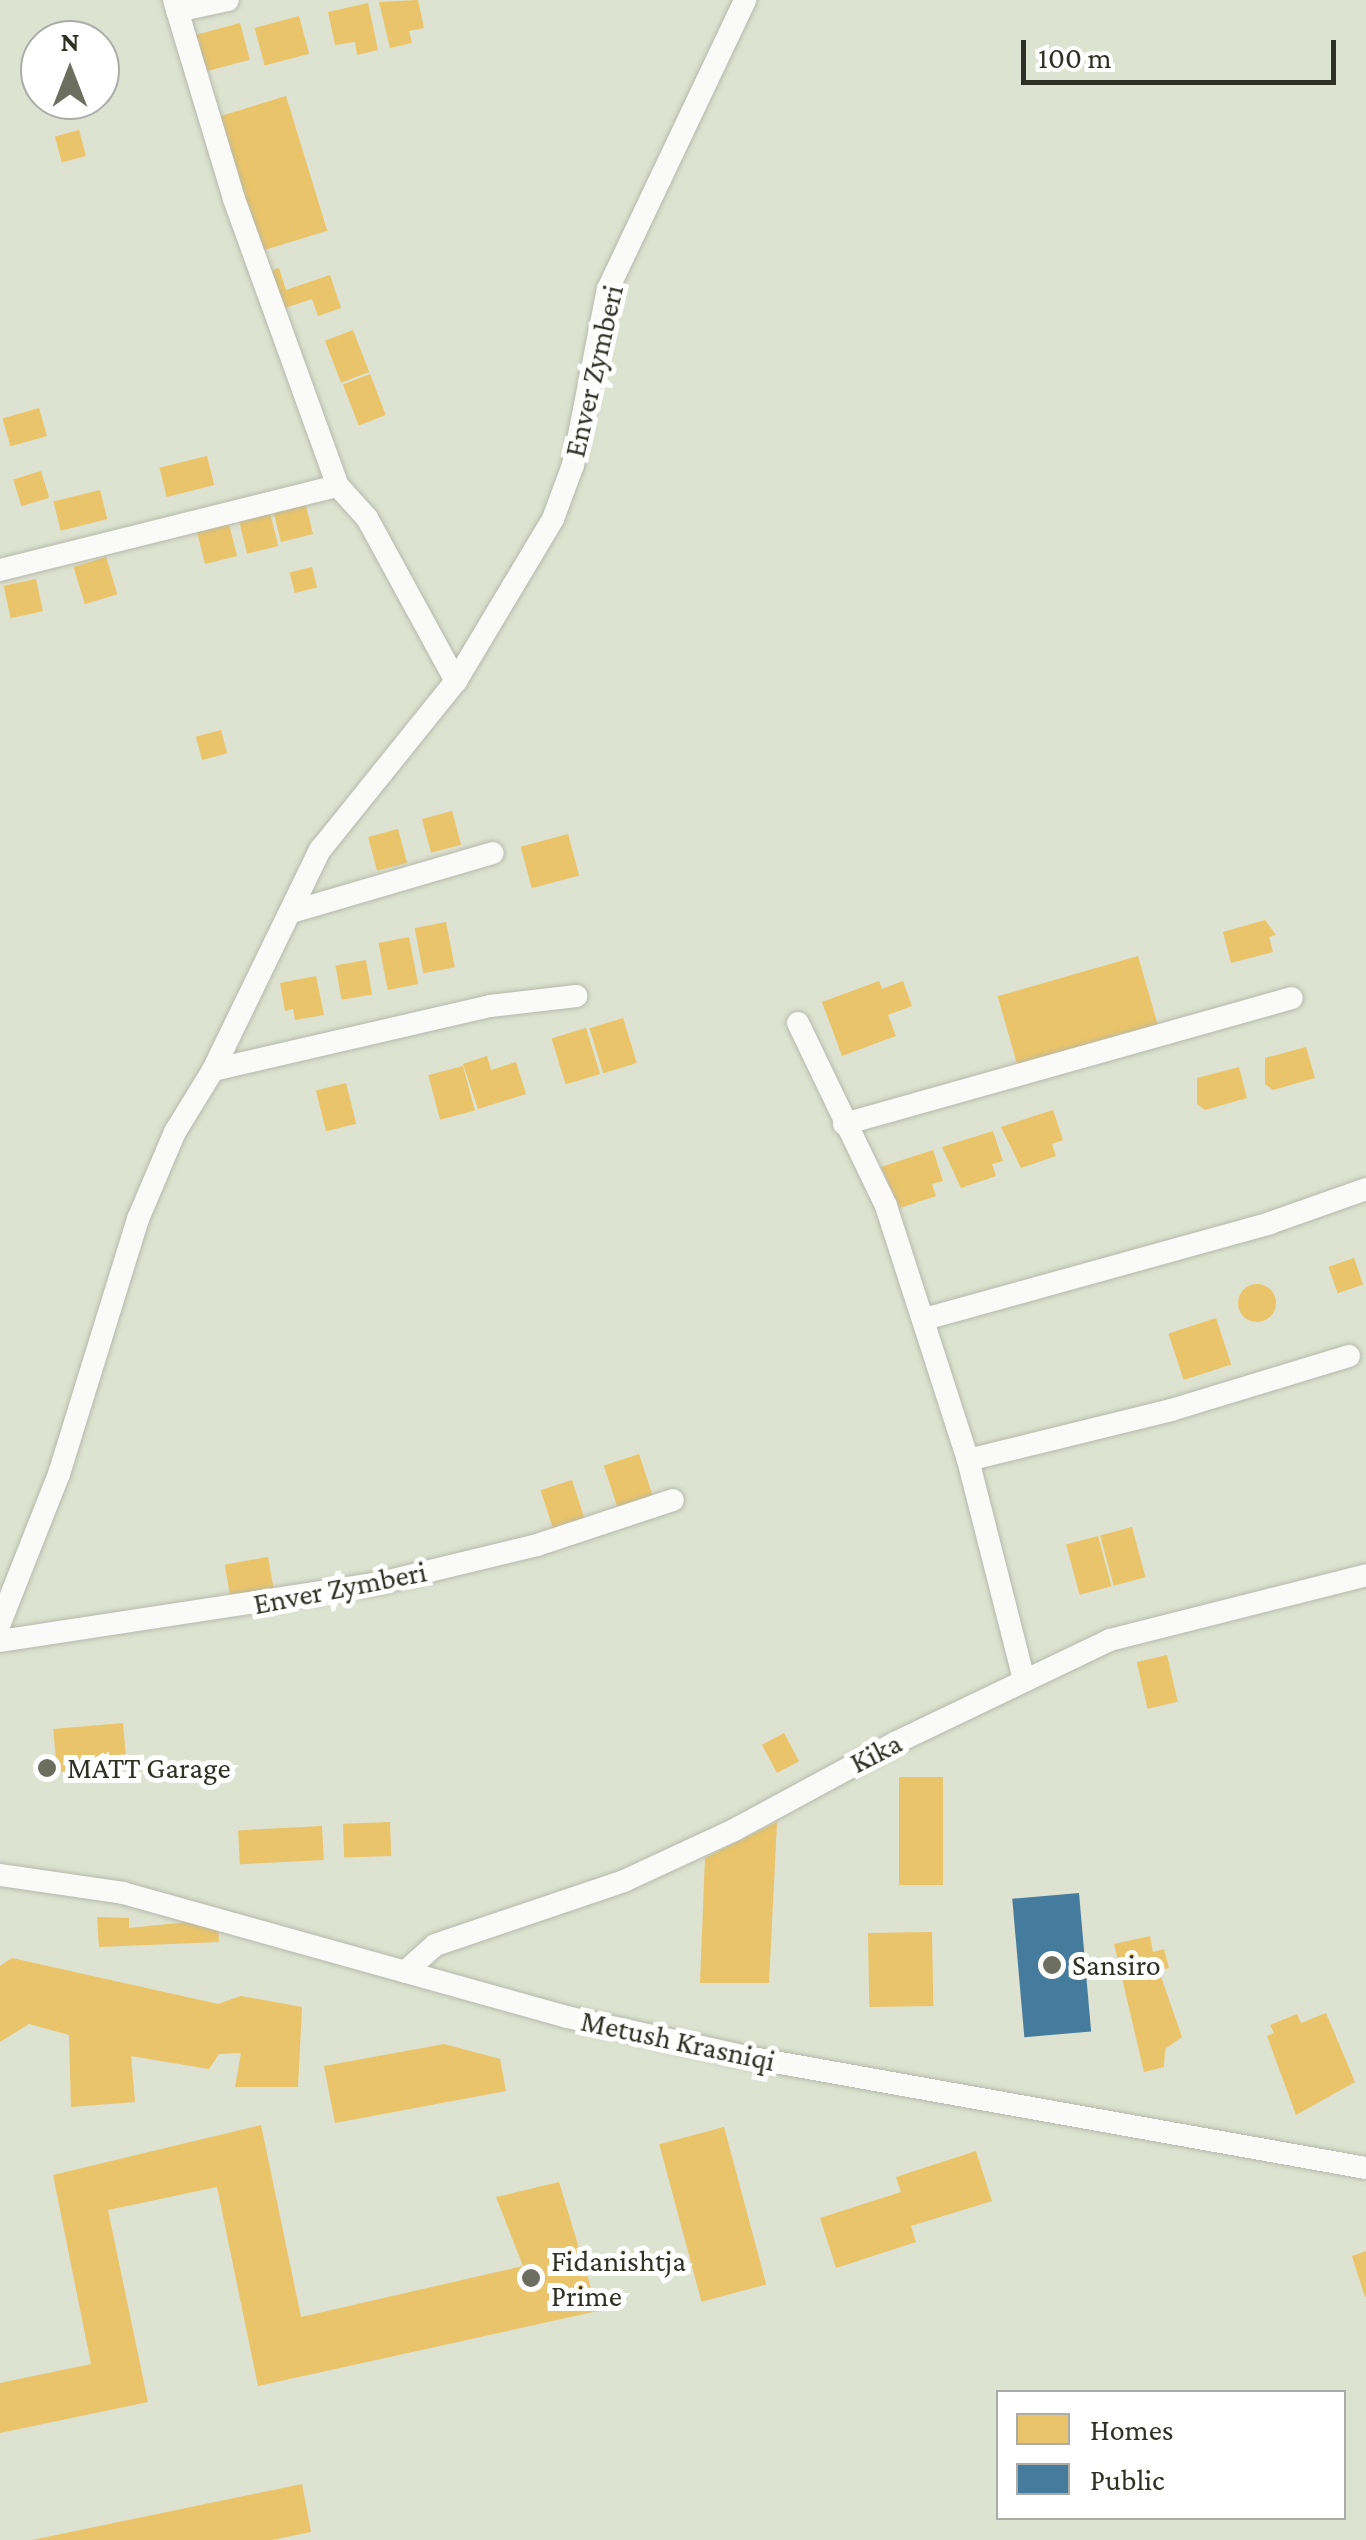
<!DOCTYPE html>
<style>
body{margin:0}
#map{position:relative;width:1366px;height:2540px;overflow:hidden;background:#dee2d0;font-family:"Crimson Pro",serif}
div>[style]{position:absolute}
.homes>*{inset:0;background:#e9c46a;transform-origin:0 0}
.round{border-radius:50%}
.public>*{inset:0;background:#457b9d;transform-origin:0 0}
.roads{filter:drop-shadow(0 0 2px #b6b9ab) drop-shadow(0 0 2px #b6b9ab)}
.minor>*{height:22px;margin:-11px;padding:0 11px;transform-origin:11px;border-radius:11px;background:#fafbf8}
.dots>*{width:28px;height:28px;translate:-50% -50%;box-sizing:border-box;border:5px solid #fff;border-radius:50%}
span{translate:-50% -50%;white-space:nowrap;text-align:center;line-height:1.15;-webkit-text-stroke:10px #fff;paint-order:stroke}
.street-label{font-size:30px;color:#2e3024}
.poi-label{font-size:30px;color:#2e3024}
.left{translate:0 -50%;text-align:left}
.legend{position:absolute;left:996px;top:2390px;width:350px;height:130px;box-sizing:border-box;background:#fff;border:2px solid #abaca7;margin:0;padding:12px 18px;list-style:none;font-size:30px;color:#2e3024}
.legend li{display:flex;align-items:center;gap:20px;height:50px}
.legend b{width:50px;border:2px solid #abaca7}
.north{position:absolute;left:20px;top:20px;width:100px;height:100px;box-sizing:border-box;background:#fff;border:2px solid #abaca7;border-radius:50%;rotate:0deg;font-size:28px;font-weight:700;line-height:40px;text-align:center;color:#2e3024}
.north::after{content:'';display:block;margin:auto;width:35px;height:45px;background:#6c6e60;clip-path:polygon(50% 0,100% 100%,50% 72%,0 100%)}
.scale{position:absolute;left:1021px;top:40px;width:315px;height:45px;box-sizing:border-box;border:5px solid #2e3024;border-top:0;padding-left:12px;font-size:30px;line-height:35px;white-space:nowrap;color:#2e3024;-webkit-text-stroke:8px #fff;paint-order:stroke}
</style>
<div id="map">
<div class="homes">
<i style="clip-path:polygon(418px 0,424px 28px,409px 31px,412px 43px,390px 48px,379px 2px)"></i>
<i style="clip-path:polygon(368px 3px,378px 50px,357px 55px,355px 42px,335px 45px,328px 12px)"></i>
<i style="left:299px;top:16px;width:39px;height:46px;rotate:75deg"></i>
<i style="left:240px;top:23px;width:38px;height:46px;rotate:75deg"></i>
<i style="left:286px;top:96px;width:141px;height:75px;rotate:73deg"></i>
<i style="left:79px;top:130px;width:27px;height:25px;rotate:75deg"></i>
<i style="clip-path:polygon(279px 268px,286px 290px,330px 275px,341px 308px,318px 316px,312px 299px,279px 310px,266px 272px)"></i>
<i style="left:353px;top:330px;width:45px;height:30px;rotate:69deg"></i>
<i style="left:370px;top:374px;width:44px;height:29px;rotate:69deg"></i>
<i style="left:39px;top:408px;width:29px;height:38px;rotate:74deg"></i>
<i style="left:207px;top:456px;width:30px;height:49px;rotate:76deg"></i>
<i style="left:41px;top:471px;width:28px;height:29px;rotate:73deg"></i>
<i style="left:100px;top:490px;width:30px;height:48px;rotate:76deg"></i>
<i style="left:305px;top:502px;width:33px;height:33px;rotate:76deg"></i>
<i style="left:270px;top:513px;width:34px;height:32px;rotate:76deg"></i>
<i style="left:229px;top:524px;width:33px;height:33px;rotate:76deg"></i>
<i style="left:106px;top:557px;width:39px;height:34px;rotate:73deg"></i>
<i style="left:312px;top:567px;width:21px;height:23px;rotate:76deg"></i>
<i style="left:36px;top:579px;width:33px;height:33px;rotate:78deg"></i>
<i style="left:221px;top:730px;width:24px;height:26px;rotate:75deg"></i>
<i style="left:452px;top:811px;width:35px;height:31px;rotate:75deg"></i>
<i style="left:398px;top:829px;width:35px;height:31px;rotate:75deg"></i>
<i style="left:568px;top:834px;width:43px;height:49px;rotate:75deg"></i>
<i style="clip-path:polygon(1265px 920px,1276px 935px,1269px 937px,1273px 952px,1231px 963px,1223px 932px)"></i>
<i style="left:446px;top:922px;width:46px;height:32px;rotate:79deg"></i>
<i style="left:409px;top:937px;width:48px;height:31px;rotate:79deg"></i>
<i style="left:1138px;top:956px;width:75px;height:146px;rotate:74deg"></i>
<i style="left:366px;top:960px;width:35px;height:31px;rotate:80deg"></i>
<i style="clip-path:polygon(316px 976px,324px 1015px,295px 1020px,293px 1009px,285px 1011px,280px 983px)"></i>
<i style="clip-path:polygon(879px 981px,882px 989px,903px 981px,912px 1006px,888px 1015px,896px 1036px,842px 1056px,822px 1002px)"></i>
<i style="left:623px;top:1018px;width:47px;height:35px;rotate:73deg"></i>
<i style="left:586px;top:1028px;width:48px;height:36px;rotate:73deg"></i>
<i style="clip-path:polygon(1306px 1047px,1315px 1078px,1273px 1090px,1265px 1084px,1265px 1058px)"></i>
<i style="clip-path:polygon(487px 1056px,491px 1070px,516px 1062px,526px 1094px,478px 1109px,463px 1064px)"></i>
<i style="left:463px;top:1066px;width:46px;height:36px;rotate:75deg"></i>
<i style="clip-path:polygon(1239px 1067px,1247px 1098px,1205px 1110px,1197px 1104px,1197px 1078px)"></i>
<i style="left:346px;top:1083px;width:42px;height:31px;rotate:76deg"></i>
<i style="clip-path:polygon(1053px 1110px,1063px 1140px,1052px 1144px,1056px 1156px,1021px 1168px,1001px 1127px)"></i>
<i style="clip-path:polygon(993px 1131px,1003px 1161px,992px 1164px,996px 1176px,961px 1188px,942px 1147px)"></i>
<i style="clip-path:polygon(933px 1150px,943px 1181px,932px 1184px,936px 1196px,900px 1208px,881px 1167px)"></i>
<i style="left:1354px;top:1258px;width:28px;height:27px;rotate:71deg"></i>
<i class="round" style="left:1238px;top:1284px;width:38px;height:38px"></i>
<i style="left:1216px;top:1318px;width:49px;height:50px;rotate:72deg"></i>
<i style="left:639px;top:1454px;width:49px;height:37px;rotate:72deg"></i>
<i style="left:572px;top:1480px;width:43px;height:33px;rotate:72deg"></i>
<i style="left:1132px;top:1527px;width:52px;height:33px;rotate:75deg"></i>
<i style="left:1098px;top:1536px;width:52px;height:33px;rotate:75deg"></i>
<i style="left:268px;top:1557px;width:39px;height:44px;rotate:80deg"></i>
<i style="left:1167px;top:1655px;width:48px;height:31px;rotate:77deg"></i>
<i style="left:123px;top:1723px;width:43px;height:70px;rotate:85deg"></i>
<i style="left:784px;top:1733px;width:32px;height:25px;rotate:62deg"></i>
<i style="left:899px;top:1777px;width:44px;height:108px"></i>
<i style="left:390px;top:1822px;width:34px;height:47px;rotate:88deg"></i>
<i style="clip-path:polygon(777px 1822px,769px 1983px,700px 1983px,705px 1858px)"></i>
<i style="left:322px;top:1826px;width:34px;height:84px;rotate:87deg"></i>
<i style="clip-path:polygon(97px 1917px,129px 1918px,129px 1928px,218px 1919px,219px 1942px,99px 1947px)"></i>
<i style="left:932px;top:1932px;width:74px;height:64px;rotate:89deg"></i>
<i style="clip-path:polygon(1150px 1936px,1153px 1952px,1164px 1949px,1169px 1968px,1159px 1971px,1182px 2037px,1165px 2049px,1164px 2067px,1144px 2072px,1114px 1944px)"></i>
<i style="clip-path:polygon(12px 1958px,218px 2004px,241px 1996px,302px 2007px,298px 2087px,235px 2087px,241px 2053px,219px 2054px,209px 2069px,131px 2056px,135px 2102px,71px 2107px,69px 2035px,29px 2024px,0 2042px,0 1966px)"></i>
<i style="clip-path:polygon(1326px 2013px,1355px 2082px,1296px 2115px,1267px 2036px,1274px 2033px,1270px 2025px,1297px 2014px,1301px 2023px)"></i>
<i style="clip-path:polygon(444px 2044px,500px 2059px,506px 2091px,335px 2123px,324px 2066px)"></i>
<i style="clip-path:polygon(261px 2125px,301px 2317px,523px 2266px,496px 2197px,559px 2182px,598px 2311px,258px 2386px,217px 2187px,108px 2210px,148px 2402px,0 2433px,0 2383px,91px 2364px,53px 2175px)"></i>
<i style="left:724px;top:2127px;width:163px;height:67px;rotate:75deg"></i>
<i style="clip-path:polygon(976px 2151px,992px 2201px,911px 2226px,916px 2242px,836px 2268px,820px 2218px,901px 2192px,896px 2177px)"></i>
<i style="clip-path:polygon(1366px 2251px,1366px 2297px,1365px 2297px,1352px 2256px)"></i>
<i style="clip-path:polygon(302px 2484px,311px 2532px,272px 2540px,32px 2540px)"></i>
</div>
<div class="public">
<i style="left:1079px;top:1893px;width:139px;height:67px;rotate:85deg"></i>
</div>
<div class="roads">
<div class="minor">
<i style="left:174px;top:0;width:208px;rotate:73.2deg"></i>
<i style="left:234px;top:199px;width:305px;rotate:70.1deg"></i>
<i style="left:338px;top:486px;width:43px;rotate:47.8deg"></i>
<i style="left:367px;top:518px;width:186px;rotate:61.4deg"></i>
<i style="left:177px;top:11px;width:52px;rotate:-12.2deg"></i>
<i style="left:0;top:570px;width:348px;rotate:-14deg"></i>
<i style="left:291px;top:912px;width:210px;rotate:-16.3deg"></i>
<i style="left:798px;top:1023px;width:203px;rotate:64.3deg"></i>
<i style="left:886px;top:1206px;width:267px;rotate:72.1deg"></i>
<i style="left:968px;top:1460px;width:226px;rotate:75.7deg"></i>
<i style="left:213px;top:1070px;width:284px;rotate:-13deg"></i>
<i style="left:490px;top:1006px;width:87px;rotate:-6.6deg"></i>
<i style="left:844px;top:1124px;width:465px;rotate:-15.7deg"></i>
<i style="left:925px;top:1319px;width:358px;rotate:-15.5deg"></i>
<i style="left:1270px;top:1223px;width:102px;rotate:-19.5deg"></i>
<i style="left:968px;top:1460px;width:209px;rotate:-13.8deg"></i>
<i style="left:1171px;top:1410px;width:186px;rotate:-16.9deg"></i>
<i style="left:0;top:1623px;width:160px;rotate:-68.4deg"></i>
<i style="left:59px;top:1474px;width:267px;rotate:-72.8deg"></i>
<i style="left:138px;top:1219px;width:95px;rotate:-67deg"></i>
<i style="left:175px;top:1132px;width:73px;rotate:-58.5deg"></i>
<i style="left:213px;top:1070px;width:245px;rotate:-64.1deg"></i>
<i style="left:320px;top:850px;width:217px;rotate:-51.2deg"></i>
<i style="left:456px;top:681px;width:189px;rotate:-59.1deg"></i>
<i style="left:553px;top:519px;width:58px;rotate:-69.7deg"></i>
<i style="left:573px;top:465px;width:179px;rotate:-78.8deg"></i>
<i style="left:608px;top:289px;width:320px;rotate:-64.6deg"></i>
<i style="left:0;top:1641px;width:384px;rotate:-8.7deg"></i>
<i style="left:380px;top:1583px;width:162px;rotate:-13.6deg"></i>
<i style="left:537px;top:1545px;width:143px;rotate:-18.3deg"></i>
<i style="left:0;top:1875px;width:124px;rotate:8.3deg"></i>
<i style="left:123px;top:1893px;width:461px;rotate:15.6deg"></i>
<i style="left:567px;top:2017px;width:184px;rotate:12.5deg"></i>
<i style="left:747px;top:2057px;width:629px;rotate:10.17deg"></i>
<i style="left:405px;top:1972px;width:40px;rotate:-42deg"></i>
<i style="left:435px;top:1945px;width:200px;rotate:-18.7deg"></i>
<i style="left:624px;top:1881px;width:121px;rotate:-24.9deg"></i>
<i style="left:734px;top:1830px;width:183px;rotate:-28.4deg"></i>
<i style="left:895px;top:1743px;width:238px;rotate:-25.6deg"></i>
<i style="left:1110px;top:1640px;width:264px;rotate:-14.2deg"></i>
</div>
</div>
<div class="dots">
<i style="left:47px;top:1768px;background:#6c6e60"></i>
<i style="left:1052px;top:1965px;background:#6c6e60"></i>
<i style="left:531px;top:2278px;background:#6c6e60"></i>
</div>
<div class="street-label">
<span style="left:594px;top:371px;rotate:-77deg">Enver Zymberi</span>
<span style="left:340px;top:1588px;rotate:-11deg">Enver Zymberi</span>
<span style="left:876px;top:1753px;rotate:-27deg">Kika</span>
<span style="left:678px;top:2041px;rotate:12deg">Metush Krasniqi</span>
</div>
<div class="poi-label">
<span class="left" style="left:67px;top:1768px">MATT Garage</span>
<span class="left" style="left:1072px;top:1965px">Sansiro</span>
<span class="left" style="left:551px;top:2278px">Fidanishtja<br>Prime</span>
</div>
<ul class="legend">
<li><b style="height:28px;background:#e9c46a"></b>Homes</li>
<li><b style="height:28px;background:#457b9d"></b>Public</li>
</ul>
<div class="north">N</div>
<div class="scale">100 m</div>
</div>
